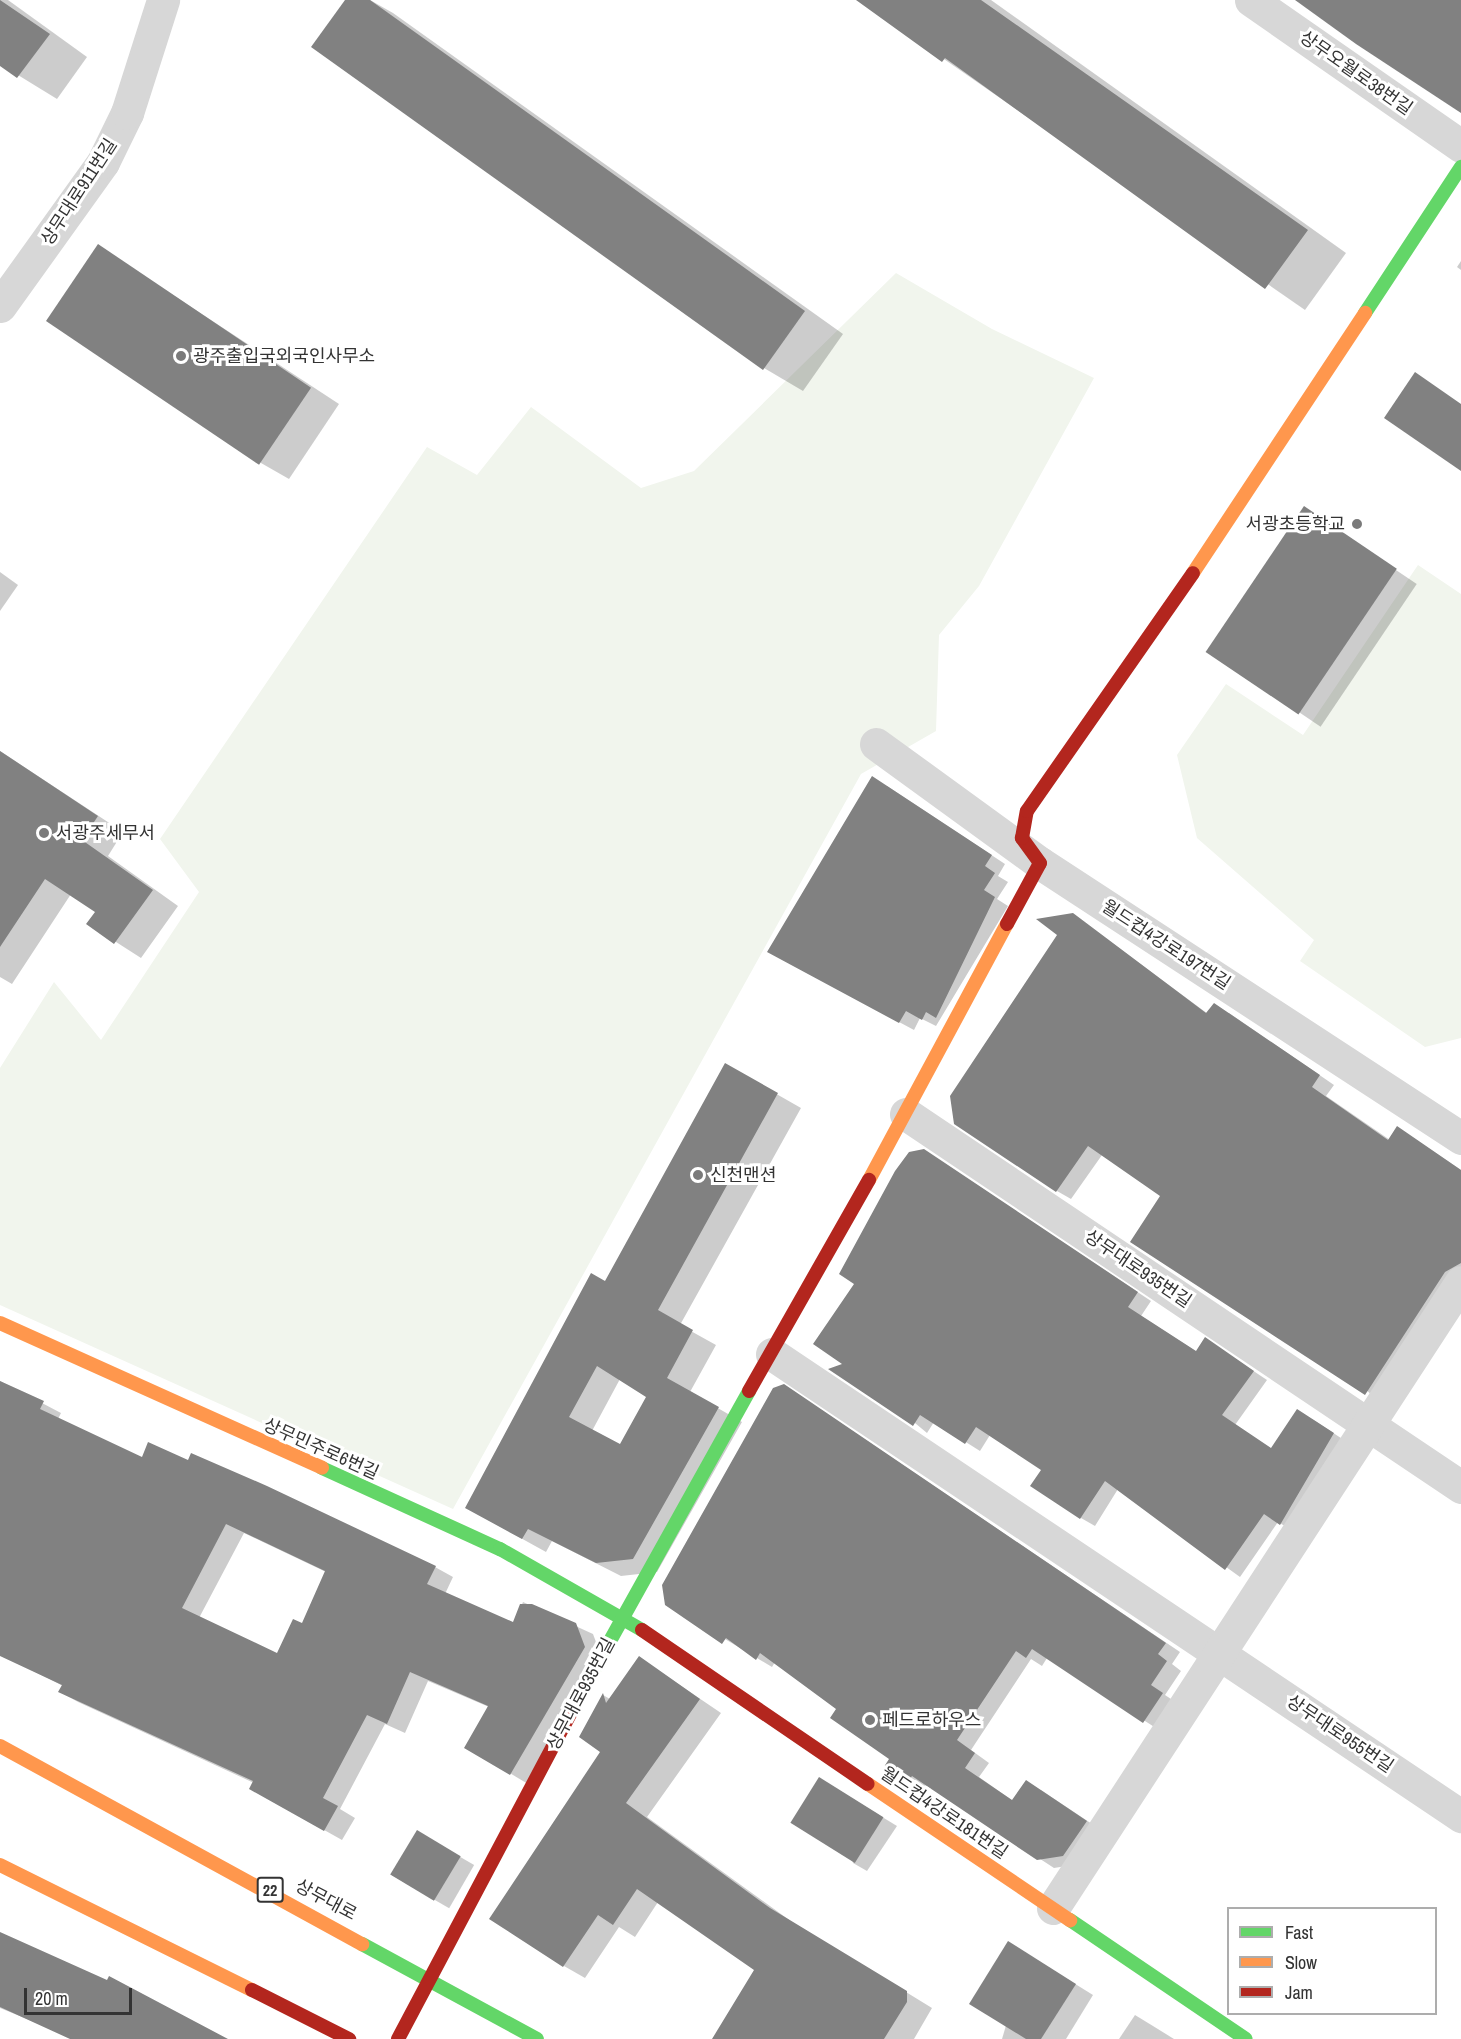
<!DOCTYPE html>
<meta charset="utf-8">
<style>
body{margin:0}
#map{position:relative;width:1461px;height:2039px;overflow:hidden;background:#fff;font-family:"Archivo Narrow","Noto Sans KR",sans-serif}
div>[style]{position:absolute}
.green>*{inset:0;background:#f1f5ed}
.shadow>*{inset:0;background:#0003;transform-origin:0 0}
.building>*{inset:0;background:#818181;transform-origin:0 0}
.street>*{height:33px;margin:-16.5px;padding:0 16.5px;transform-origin:16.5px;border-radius:16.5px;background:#d7d7d7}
.fast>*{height:14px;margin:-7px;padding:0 7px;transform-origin:7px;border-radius:7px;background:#63d668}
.slow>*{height:14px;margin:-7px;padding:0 7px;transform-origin:7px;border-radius:7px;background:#ff974d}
.jam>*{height:14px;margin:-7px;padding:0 7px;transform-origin:7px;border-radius:7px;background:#b3261e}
.dots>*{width:16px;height:16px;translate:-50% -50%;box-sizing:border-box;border:3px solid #fff;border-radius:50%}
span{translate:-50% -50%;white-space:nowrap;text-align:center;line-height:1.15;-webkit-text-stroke:6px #fff;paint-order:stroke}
.shield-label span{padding:2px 4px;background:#fff;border:2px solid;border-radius:4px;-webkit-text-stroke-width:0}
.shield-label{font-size:16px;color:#333;font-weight:700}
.street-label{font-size:18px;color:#333}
.poi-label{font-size:18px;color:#333}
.left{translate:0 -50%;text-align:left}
.right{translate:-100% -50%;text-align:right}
.legend{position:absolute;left:1227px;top:1907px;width:210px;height:108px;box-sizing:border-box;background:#fff;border:2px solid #adadad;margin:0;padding:8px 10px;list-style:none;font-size:18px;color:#333}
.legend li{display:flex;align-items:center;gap:12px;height:30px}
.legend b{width:30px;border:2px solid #adadad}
.scale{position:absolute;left:24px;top:1988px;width:108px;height:27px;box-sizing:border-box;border:3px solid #333;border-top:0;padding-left:8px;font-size:18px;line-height:21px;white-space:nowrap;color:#333;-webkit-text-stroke:4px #fff;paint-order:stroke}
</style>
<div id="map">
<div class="green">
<i style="clip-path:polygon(896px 273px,992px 329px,1094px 378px,979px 586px,939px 635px,936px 731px,861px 774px,453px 1509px,0 1305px,0 1068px,54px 982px,101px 1040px,199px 892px,160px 839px,427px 447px,477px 475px,531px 407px,641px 488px,694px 471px)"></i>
<i style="clip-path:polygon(1418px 565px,1461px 594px,1461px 1038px,1425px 1047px,1300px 961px,1314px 940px,1197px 838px,1177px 755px,1226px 684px,1303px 735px)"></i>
</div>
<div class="shadow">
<i style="clip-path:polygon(0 0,8px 0,87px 57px,57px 99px,0 64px)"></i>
<i style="clip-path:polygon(347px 0,370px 0,393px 13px,843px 334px,803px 391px,764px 368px)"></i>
<i style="clip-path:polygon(859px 0,991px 0,1346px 253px,1305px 310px)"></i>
<i style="clip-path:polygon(98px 246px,339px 404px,289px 479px,261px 463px)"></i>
<i style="clip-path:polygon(1461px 261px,1461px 270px,1457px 267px)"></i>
<i style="left:1304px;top:508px;width:136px;height:172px;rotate:34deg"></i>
<i style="clip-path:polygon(0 572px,18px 585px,0 611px)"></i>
<i style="clip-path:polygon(0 751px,123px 832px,108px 856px,178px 906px,141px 958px,88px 924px,97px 912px,71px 894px,12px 984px,0 977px)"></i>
<i style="clip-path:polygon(887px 786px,1005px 864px,998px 876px,1008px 882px,997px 899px,1008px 906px,936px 1026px,920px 1018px,914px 1030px,783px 960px)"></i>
<i style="clip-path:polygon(1073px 914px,1208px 1014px,1229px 1013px,1334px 1085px,1326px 1096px,1390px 1140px,1412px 1137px,1461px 1170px,1461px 1279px,1380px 1403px,1162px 1196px,1102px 1155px,1071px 1199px,1057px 1191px)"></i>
<i style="clip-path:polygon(evenodd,726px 1065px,801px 1108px,680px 1325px,716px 1345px,690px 1392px,742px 1422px,657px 1572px,621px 1576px,552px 1541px,546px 1552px,490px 1521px,606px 1283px,726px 1065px,620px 1379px,648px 1396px,621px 1446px,592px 1431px,620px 1379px)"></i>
<i style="clip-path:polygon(938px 1159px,1151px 1301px,1141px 1316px,1197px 1352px,1219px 1348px,1267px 1380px,1235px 1425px,1272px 1449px,1312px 1419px,1347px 1442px,1295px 1532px,1278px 1522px,1240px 1577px,1118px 1489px,1095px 1526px,1081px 1518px,1043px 1469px,990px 1435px,980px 1451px,934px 1422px,927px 1433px,845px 1365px)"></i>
<i style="clip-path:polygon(evenodd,0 1381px,61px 1413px,58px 1419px,142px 1459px,435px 1567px,453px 1577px,445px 1594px,514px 1623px,523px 1602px,593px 1634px,602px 1658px,528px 1784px,466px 1747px,489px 1707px,428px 1681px,405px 1733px,385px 1724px,340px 1809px,355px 1818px,342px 1840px,251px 1789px,254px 1783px,78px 1702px,60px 1692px,63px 1686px,0 1654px,0 1381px,244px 1533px,326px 1572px,302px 1625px,278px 1655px,199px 1618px,244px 1533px)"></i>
<i style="clip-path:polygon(799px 1395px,1180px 1652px,1172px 1664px,1181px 1671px,1165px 1695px,1177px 1703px,1159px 1730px,1047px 1658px,1042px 1666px,1031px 1659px,971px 1750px,989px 1763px,979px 1777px,1013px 1801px,1041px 1790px,1101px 1830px,1079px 1864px,1054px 1868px,927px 1785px,921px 1793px,906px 1785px,884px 1770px,892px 1759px,839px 1708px,775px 1662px,772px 1667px,666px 1604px)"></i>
<i style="clip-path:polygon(640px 1658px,721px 1713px,647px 1817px,792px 1922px,932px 2008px,914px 2039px,715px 2039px,756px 1970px,658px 1902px,635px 1937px,619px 1927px,585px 1978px,564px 1966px,602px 1752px,603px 1695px,610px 1699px)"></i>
<i style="clip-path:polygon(833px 1787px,897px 1826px,867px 1871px,853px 1863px)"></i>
<i style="left:417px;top:1832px;width:66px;height:50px;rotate:30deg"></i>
<i style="clip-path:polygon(0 1933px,225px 2039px,76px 2039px,0 2008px)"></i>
<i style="clip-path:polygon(1027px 1954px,1093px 1995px,1066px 2039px,1002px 2039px)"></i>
<i style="clip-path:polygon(1135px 2015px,1153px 2026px,1174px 2039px,1119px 2039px)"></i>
</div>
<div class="building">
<i style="clip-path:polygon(0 0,50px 34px,17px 78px,0 66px)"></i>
<i style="clip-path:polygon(345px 0,370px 0,805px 311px,763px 370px,311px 47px)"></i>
<i style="clip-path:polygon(856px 0,981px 0,1308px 230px,1265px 289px,945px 58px,942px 62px)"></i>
<i style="clip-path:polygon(1295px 0,1461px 0,1461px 113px,1356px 44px)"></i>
<i style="left:98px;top:244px;width:257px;height:93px;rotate:34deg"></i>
<i style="clip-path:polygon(1415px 372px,1461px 404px,1461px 471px,1384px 418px)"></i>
<i style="left:1304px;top:506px;width:112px;height:176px;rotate:34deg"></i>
<i style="clip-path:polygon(0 751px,98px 816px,82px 840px,153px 890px,114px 944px,86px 924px,95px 912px,45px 879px,0 947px)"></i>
<i style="clip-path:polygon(872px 776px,992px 855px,985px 866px,995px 873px,984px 890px,995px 897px,936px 1018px,926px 1012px,922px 1020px,906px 1011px,899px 1023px,767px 952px)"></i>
<i style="clip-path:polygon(1073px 913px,1206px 1013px,1214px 1003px,1320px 1075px,1312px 1087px,1388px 1140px,1397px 1126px,1461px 1170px,1461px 1263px,1445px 1272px,1365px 1395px,1130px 1242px,1160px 1196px,1088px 1146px,1056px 1192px,954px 1124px,950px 1096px,1057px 935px,1036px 919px)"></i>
<i style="clip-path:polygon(evenodd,725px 1063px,778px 1093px,658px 1310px,693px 1330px,667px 1378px,719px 1407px,633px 1559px,596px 1563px,528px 1529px,522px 1539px,465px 1508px,591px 1273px,605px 1281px,725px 1063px,597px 1366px,646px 1397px,620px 1444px,569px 1417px,597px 1366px)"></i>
<i style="clip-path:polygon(924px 1149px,1138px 1292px,1128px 1307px,1196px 1351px,1205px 1337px,1254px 1371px,1222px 1415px,1271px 1448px,1297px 1409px,1334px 1433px,1280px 1525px,1264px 1514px,1225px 1570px,1105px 1481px,1080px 1519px,1030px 1486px,1041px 1470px,976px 1427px,965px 1444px,920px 1415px,913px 1426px,828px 1369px,842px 1364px,813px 1344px,854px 1284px,839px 1274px,895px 1171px,909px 1152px)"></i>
<i style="clip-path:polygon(evenodd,0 1381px,44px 1401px,40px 1409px,142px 1457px,148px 1442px,188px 1460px,191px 1453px,267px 1486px,436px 1566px,427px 1584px,513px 1622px,520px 1604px,532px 1604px,576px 1623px,585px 1647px,510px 1775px,464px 1748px,488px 1706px,410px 1672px,387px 1724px,367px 1715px,323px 1798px,338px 1806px,324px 1831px,249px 1789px,253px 1781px,58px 1692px,62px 1685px,0 1656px,0 1381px,226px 1524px,325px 1571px,302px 1623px,293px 1619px,277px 1653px,182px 1608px,226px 1524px)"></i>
<i style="clip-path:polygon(784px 1384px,1166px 1643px,1158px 1654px,1167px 1661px,1151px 1685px,1163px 1693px,1143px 1723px,1032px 1649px,1026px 1658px,1016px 1651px,957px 1740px,975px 1753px,965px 1768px,1012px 1800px,1026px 1780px,1087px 1821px,1063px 1856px,1037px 1860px,912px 1776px,905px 1786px,882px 1770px,889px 1759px,830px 1718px,836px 1709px,760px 1653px,756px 1660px,726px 1638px,722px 1644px,665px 1605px,662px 1585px,773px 1388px)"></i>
<i style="clip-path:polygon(639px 1656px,700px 1699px,626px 1803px,770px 1908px,907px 1991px,907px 2002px,884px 2039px,712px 2039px,754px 1970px,637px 1889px,613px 1925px,598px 1915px,563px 1967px,489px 1919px,600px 1752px,579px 1737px,603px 1693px,606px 1703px)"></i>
<i style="left:819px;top:1777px;width:76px;height:54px;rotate:32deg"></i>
<i style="left:417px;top:1830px;width:51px;height:52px;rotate:31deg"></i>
<i style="clip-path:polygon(0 1932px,107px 1980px,109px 1976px,228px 2039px,70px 2039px,0 2007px)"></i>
<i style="clip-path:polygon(1008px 1941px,1076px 1984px,1041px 2039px,1026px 2039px,969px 2004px)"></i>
</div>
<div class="street">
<i style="left:1251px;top:0;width:256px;rotate:34.8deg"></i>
<i style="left:0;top:306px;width:177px;rotate:-54.4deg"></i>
<i style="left:103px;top:162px;width:55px;rotate:-63.9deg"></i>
<i style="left:127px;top:113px;width:119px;rotate:-72.3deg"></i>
<i style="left:876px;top:744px;width:203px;rotate:36deg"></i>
<i style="left:1040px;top:863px;width:503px;rotate:33.15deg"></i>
<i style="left:906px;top:1114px;width:669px;rotate:33.9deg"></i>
<i style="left:772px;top:1354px;width:830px;rotate:33.84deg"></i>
<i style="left:1053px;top:1908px;width:747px;rotate:-56.91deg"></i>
</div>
<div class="fast">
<i style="left:1365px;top:313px;width:175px;rotate:-56.7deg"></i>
<i style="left:322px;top:1468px;width:196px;rotate:24.5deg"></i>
<i style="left:500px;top:1549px;width:163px;rotate:29.7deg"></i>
<i style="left:586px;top:1684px;width:335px;rotate:-60.9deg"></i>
<i style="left:1070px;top:1920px;width:212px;rotate:34.1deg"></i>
<i style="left:362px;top:1944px;width:199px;rotate:28.5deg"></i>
</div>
<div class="slow">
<i style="left:1193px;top:573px;width:312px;rotate:-56.5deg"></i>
<i style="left:869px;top:1180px;width:291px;rotate:-61.7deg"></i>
<i style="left:0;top:1323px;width:353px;rotate:24.2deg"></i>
<i style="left:0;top:1746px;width:413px;rotate:28.7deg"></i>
<i style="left:868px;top:1784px;width:244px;rotate:34deg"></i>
<i style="left:0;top:1865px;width:281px;rotate:26.4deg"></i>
</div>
<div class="jam">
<i style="left:1007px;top:924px;width:69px;rotate:-61.6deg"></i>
<i style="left:1040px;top:863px;width:31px;rotate:-126deg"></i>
<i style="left:1022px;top:838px;width:27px;rotate:-80deg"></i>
<i style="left:1027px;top:811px;width:290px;rotate:-55.1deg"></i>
<i style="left:749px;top:1391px;width:243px;rotate:-60.4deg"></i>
<i style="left:642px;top:1630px;width:273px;rotate:34.3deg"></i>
<i style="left:252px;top:1990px;width:109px;rotate:26.8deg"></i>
<i style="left:398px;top:2039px;width:402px;rotate:-62.1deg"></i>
</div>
<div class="dots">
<i style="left:181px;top:356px;background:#7a7a7a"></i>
<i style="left:1357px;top:524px;background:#7a7a7a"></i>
<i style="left:44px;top:833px;background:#7a7a7a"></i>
<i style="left:698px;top:1175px;background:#7a7a7a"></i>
<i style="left:870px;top:1720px;background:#7a7a7a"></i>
</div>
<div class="shield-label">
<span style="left:270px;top:1890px">22</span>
</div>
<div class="street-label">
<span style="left:1356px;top:73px;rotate:35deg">상무오월로38번길</span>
<span style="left:79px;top:192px;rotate:-57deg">상무대로911번길</span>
<span style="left:1166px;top:945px;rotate:33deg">월드컵4강로197번길</span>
<span style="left:1138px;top:1269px;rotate:34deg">상무대로935번길</span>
<span style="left:321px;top:1449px;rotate:24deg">상무민주로6번길</span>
<span style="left:581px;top:1694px;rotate:-62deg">상무대로935번길</span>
<span style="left:1340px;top:1734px;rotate:34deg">상무대로955번길</span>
<span style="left:944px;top:1813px;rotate:34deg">월드컵4강로181번길</span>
<span style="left:326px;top:1900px;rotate:28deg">상무대로</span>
</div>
<div class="poi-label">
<span class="left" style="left:193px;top:356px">광주출입국외국인사무소</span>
<span class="right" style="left:1345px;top:524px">서광초등학교</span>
<span class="left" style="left:56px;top:833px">서광주세무서</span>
<span class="left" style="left:710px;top:1175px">신천맨션</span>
<span class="left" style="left:882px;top:1720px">페드로하우스</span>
</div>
<ul class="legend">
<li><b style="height:8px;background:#63d668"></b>Fast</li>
<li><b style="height:8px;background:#ff974d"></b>Slow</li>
<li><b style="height:8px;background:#b3261e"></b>Jam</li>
</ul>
<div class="scale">20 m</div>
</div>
